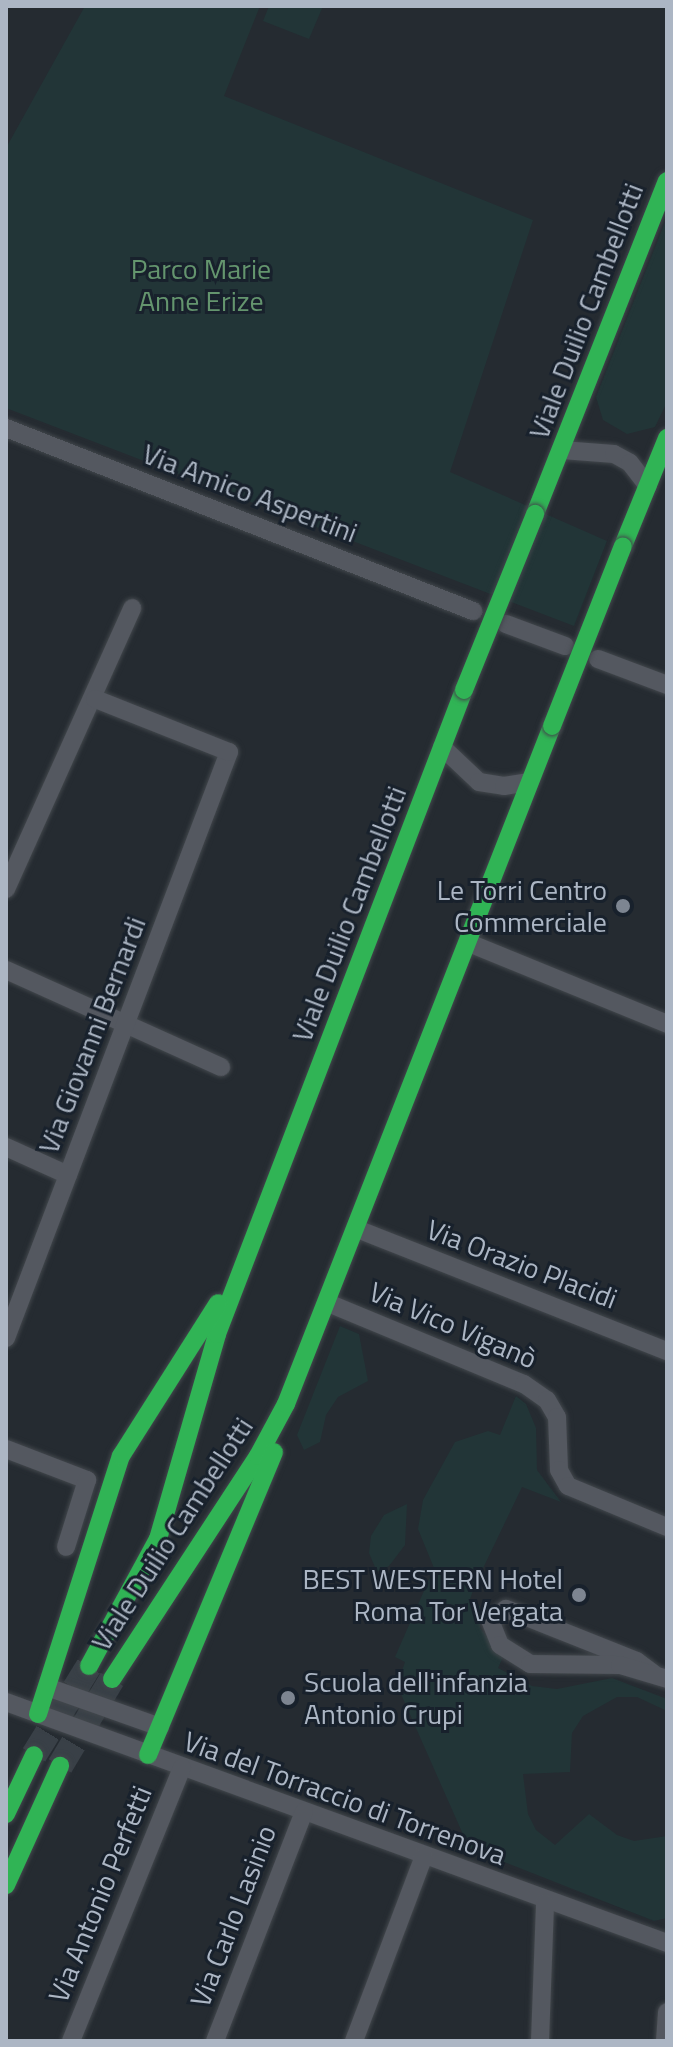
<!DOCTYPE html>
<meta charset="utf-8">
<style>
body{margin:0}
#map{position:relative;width:673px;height:2047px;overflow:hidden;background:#252b31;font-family:"Titillium Web",sans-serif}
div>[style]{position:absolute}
.green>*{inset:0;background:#223537}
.secondary-tunnel>*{height:26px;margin-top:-13px;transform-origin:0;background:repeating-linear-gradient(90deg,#394047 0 26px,transparent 0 39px)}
.roads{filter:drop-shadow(0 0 2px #42474c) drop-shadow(0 0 2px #42474c)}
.street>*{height:18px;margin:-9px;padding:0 9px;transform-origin:9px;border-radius:9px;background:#545860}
.fast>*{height:18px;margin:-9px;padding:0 9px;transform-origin:9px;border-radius:9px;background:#30b455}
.bridges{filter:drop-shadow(0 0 2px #42474c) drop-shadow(0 0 2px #42474c)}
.fast-bridge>*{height:18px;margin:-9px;padding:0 9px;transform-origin:9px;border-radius:9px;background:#30b455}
.dots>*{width:22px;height:22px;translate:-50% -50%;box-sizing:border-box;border:4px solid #18212c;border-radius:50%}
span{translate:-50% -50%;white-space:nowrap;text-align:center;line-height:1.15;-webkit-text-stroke:6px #18212c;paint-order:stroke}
.park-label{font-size:28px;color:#64956e}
.street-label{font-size:28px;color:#acb6c4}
.poi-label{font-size:28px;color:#acb6c4}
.right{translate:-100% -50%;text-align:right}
.left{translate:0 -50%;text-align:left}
.frame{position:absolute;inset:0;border:8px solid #acb6c4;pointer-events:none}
</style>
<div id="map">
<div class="green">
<i style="clip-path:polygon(85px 6px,260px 6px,224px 96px,533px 220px,450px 472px,607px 541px,574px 626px,6px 408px,6px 148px)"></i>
<i style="clip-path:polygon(269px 6px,323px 6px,309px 39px,263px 21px)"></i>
<i style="clip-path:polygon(667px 217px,667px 402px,655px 427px,627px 434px,603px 420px,596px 397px)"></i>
<i style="clip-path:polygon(340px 1326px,359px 1334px,368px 1381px,338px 1397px,326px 1415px,320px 1442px,304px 1450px,297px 1435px)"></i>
<i style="clip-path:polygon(516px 1396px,526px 1404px,536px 1428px,537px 1470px,561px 1502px,522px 1487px,475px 1585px,469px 1602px,480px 1606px,480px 1628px,503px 1657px,498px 1668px,532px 1686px,557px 1689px,612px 1678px,667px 1699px,667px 1711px,637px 1697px,617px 1697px,583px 1716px,572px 1733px,570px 1772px,523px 1774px,528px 1814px,536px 1830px,555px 1845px,589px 1814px,617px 1835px,634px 1841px,667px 1836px,667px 1918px,654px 1921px,469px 1848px,397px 1685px,405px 1662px,395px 1657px,434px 1568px,418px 1529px,423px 1500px,455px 1442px,488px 1431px,500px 1435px)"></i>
<i style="clip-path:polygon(407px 1504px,405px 1545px,389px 1566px,377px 1572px,369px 1553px,371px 1536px,384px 1515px)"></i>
</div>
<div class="secondary-tunnel">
<i style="left:34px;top:1755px;width:105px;rotate:-58.3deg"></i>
<i style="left:60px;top:1766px;width:101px;rotate:-59.1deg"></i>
</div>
<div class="roads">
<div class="street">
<i style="left:6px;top:428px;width:502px;rotate:21.4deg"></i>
<i style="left:562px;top:450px;width:52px;rotate:4.4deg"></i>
<i style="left:614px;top:454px;width:18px;rotate:29deg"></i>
<i style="left:630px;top:463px;width:29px;rotate:52deg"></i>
<i style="left:506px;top:624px;width:63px;rotate:20.4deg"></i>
<i style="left:598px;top:659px;width:74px;rotate:20.6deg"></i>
<i style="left:442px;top:747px;width:51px;rotate:43.4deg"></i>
<i style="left:479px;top:782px;width:25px;rotate:9deg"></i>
<i style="left:504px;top:786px;width:26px;rotate:-9deg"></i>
<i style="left:6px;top:889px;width:308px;rotate:-65.8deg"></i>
<i style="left:469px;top:943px;width:214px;rotate:22.2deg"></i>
<i style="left:6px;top:970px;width:236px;rotate:24.3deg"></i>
<i style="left:6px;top:1147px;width:68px;rotate:24.3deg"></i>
<i style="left:357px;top:1229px;width:333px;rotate:21.5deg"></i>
<i style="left:328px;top:1303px;width:212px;rotate:22.5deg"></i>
<i style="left:524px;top:1384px;width:28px;rotate:35deg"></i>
<i style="left:547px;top:1400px;width:20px;rotate:60deg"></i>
<i style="left:557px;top:1417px;width:53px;rotate:87.8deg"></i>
<i style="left:559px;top:1470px;width:18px;rotate:61deg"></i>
<i style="left:568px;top:1486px;width:107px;rotate:22.5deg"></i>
<i style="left:6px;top:1338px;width:627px;rotate:-69.17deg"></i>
<i style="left:229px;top:752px;width:144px;rotate:-158.4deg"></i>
<i style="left:6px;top:1449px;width:87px;rotate:20.9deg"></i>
<i style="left:87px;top:1480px;width:70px;rotate:107.4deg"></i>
<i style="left:654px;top:1674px;width:21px;rotate:-143deg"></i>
<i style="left:637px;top:1661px;width:141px;rotate:-158.3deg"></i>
<i style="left:506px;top:1609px;width:19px;rotate:145deg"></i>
<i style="left:490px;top:1620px;width:27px;rotate:68deg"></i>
<i style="left:500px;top:1645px;width:36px;rotate:32deg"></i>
<i style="left:530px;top:1664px;width:90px;rotate:0.6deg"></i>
<i style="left:620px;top:1665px;width:49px;rotate:16.6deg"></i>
<i style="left:47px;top:1687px;width:120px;rotate:19.5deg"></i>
<i style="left:6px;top:1702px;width:704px;rotate:20.03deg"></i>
<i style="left:71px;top:2041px;width:295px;rotate:-67.9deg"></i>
<i style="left:215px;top:2041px;width:246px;rotate:-68.8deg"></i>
<i style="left:354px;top:2041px;width:198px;rotate:-69.3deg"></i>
<i style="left:540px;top:2041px;width:138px;rotate:-87.9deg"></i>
<i style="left:665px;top:2041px;width:29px;rotate:-86deg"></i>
</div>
<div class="fast">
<i style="left:535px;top:514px;width:358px;rotate:-68.4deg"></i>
<i style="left:623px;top:546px;width:117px;rotate:-67.8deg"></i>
<i style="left:89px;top:1666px;width:145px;rotate:-61.5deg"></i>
<i style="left:158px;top:1539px;width:213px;rotate:-73.9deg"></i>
<i style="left:217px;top:1334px;width:690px;rotate:-69.02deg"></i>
<i style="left:112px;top:1679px;width:267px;rotate:-56.8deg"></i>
<i style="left:258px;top:1456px;width:59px;rotate:-61.7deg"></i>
<i style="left:286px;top:1404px;width:728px;rotate:-68.58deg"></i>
<i style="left:38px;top:1714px;width:271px;rotate:-72.2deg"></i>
<i style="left:121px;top:1456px;width:181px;rotate:-57.6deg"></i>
<i style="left:148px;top:1755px;width:328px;rotate:-67.4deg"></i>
<i style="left:6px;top:1814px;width:65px;rotate:-64.6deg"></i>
<i style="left:6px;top:1885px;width:131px;rotate:-65.6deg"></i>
</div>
</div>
<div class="bridges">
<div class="fast-bridge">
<i style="left:464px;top:690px;width:190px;rotate:-68deg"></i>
<i style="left:552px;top:726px;width:193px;rotate:-68.5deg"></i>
</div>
</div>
<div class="dots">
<i style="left:623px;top:906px;background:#7d8591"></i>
<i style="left:579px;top:1595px;background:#7d8591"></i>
<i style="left:288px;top:1698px;background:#7d8591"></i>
</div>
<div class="park-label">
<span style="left:201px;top:285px">Parco Marie<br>Anne Erize</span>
</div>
<div class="street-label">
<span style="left:586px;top:311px;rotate:-69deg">Viale Duilio Cambellotti</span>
<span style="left:250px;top:493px;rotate:21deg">Via Amico Aspertini</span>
<span style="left:349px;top:914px;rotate:-69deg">Viale Duilio Cambellotti</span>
<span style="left:92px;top:1035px;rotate:-69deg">Via Giovanni Bernardi</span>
<span style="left:522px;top:1264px;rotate:21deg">Via Orazio Placidi</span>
<span style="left:453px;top:1325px;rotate:23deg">Via Vico Viganò</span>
<span style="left:172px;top:1534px;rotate:-57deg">Viale Duilio Cambellotti</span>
<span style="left:345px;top:1798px;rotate:20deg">Via del Torraccio di Torrenova</span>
<span style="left:100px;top:1894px;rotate:-68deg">Via Antonio Perfetti</span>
<span style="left:233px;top:1916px;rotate:-69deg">Via Carlo Lasinio</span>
</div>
<div class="poi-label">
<span class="right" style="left:607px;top:906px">Le Torri Centro<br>Commerciale</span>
<span class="right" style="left:563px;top:1595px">BEST WESTERN Hotel<br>Roma Tor Vergata</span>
<span class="left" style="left:304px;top:1698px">Scuola dell'infanzia<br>Antonio Crupi</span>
</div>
<div class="frame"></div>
</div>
